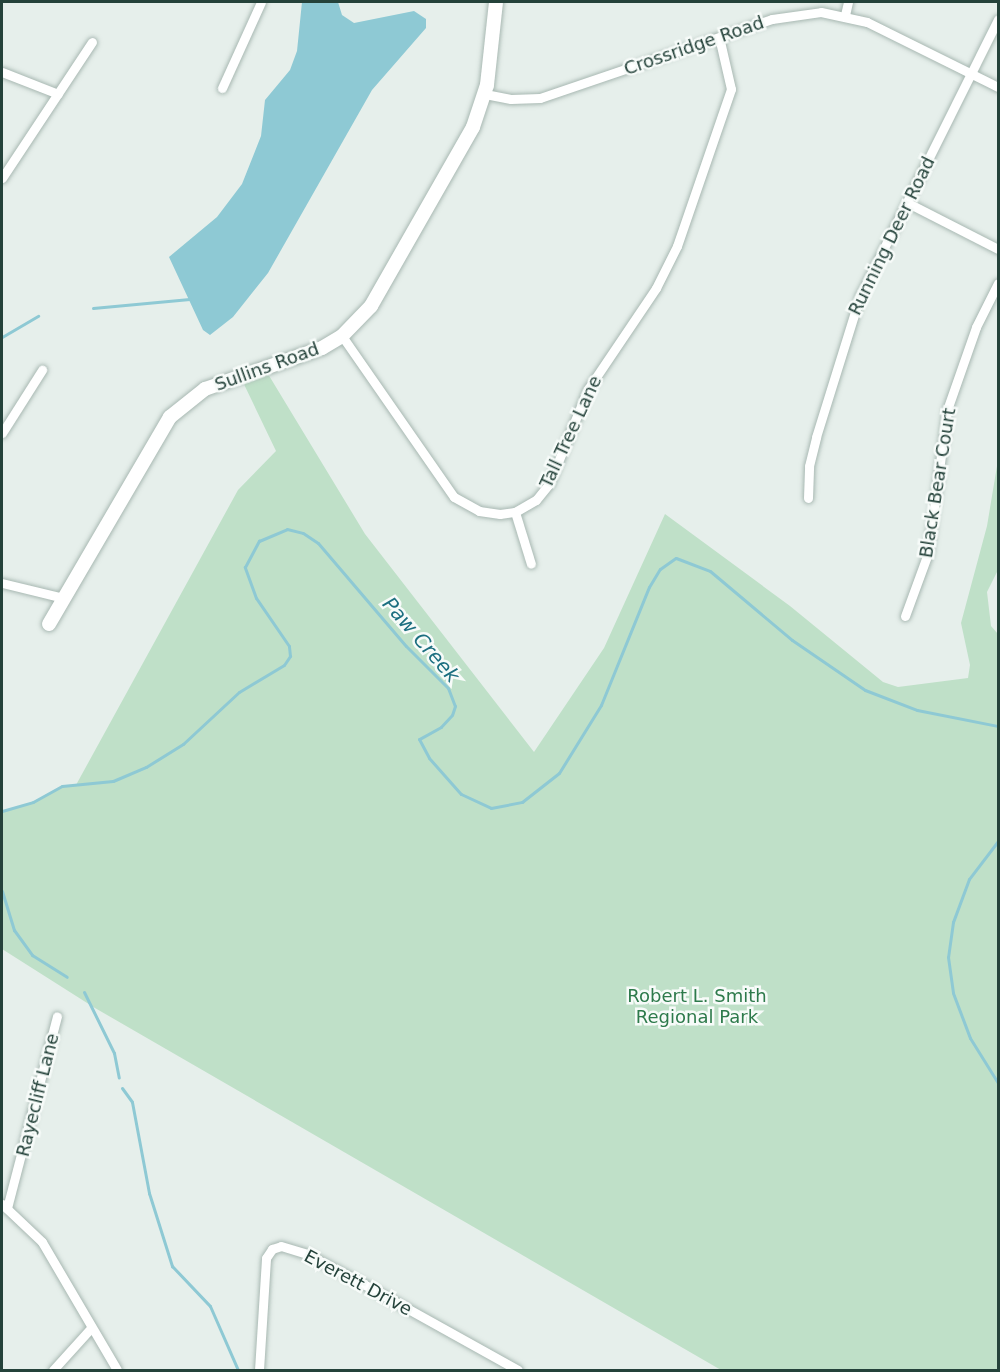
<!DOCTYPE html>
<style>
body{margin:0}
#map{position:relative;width:1000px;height:1372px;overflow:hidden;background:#e6efeb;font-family:"DejaVu Sans",sans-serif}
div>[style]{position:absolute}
.green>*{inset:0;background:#bfe0c8}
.water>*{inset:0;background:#8ec9d4}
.stream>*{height:3px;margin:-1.5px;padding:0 1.5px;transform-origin:1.5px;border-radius:1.5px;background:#8ec9d4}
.roads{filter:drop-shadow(0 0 2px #a8b8b2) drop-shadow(0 0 2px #a8b8b2)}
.street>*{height:9px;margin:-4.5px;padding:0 4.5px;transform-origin:4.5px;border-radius:4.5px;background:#fff}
.secondary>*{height:14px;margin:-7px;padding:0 7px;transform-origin:7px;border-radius:7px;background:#fff}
span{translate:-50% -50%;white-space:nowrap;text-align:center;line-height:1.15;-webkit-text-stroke:5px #f7fbf9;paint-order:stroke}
.street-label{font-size:18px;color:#24423a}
.park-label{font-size:18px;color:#2d7a4b}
.water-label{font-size:20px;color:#1c6f80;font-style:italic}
.frame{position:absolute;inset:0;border:3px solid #24423a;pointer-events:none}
</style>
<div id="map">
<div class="green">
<i style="clip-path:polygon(265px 369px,365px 534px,534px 752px,604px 648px,665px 514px,790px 606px,883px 682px,898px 687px,968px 678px,970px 665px,961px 623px,987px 526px,998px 460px,998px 570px,987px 592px,991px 626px,998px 634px,998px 1370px,721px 1370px,95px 1008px,2px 949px,2px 811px,33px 802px,62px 786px,76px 785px,238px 490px,276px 451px,240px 376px)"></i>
</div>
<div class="water">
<i style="clip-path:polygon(302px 2px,338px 2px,342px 15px,354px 23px,414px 11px,426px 19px,426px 28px,372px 90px,268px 273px,233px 317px,210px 335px,203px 330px,169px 257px,217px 217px,242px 184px,261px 136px,265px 100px,290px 70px,297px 51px)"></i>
</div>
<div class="stream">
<i style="left:93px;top:308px;width:97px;rotate:-5.3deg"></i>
<i style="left:2px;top:337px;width:42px;rotate:-30.3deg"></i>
<i style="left:2px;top:811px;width:32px;rotate:-16deg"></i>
<i style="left:33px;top:802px;width:33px;rotate:-29deg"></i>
<i style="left:62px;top:786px;width:51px;rotate:-5.6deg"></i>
<i style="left:113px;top:781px;width:36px;rotate:-23deg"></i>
<i style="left:146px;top:767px;width:44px;rotate:-31.9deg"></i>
<i style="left:183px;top:744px;width:76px;rotate:-42.9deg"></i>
<i style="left:239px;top:692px;width:52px;rotate:-31deg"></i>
<i style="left:284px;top:665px;width:11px;rotate:-56deg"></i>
<i style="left:290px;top:656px;width:10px;rotate:-96deg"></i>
<i style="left:289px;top:646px;width:58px;rotate:-124.5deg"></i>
<i style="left:256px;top:598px;width:33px;rotate:-110deg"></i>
<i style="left:245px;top:567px;width:30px;rotate:-62deg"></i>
<i style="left:259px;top:541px;width:30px;rotate:-23deg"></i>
<i style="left:287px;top:529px;width:16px;rotate:14deg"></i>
<i style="left:303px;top:533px;width:18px;rotate:34deg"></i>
<i style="left:318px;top:543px;width:135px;rotate:49.5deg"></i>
<i style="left:406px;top:646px;width:59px;rotate:45deg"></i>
<i style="left:448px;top:688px;width:19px;rotate:69deg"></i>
<i style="left:455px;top:706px;width:9px;rotate:108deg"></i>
<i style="left:452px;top:715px;width:16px;rotate:133deg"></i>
<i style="left:441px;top:727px;width:25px;rotate:151deg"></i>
<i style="left:419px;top:739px;width:21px;rotate:62deg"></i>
<i style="left:429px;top:758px;width:48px;rotate:48.4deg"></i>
<i style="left:461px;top:794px;width:33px;rotate:25deg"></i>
<i style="left:491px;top:808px;width:32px;rotate:-11deg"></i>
<i style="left:522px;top:802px;width:47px;rotate:-38.1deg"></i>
<i style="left:559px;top:773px;width:80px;rotate:-58.3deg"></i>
<i style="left:601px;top:705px;width:127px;rotate:-67.9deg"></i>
<i style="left:649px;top:587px;width:21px;rotate:-59deg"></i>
<i style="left:660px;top:569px;width:19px;rotate:-35deg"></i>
<i style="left:676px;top:558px;width:36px;rotate:21deg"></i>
<i style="left:710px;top:571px;width:107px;rotate:40.1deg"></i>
<i style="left:792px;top:640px;width:88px;rotate:34.4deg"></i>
<i style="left:865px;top:690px;width:56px;rotate:21deg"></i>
<i style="left:917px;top:710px;width:83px;rotate:11.2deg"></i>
<i style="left:998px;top:841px;width:48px;rotate:127.3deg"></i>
<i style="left:969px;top:879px;width:46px;rotate:110.4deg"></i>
<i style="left:953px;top:922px;width:35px;rotate:98deg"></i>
<i style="left:948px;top:957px;width:36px;rotate:82deg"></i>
<i style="left:953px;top:993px;width:48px;rotate:69.3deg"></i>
<i style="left:970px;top:1038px;width:53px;rotate:58.1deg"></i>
<i style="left:2px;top:891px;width:41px;rotate:72.9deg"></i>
<i style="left:14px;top:930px;width:31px;rotate:54deg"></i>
<i style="left:32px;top:955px;width:41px;rotate:32.2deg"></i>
<i style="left:84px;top:992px;width:68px;rotate:63.8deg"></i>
<i style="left:114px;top:1053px;width:25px;rotate:79deg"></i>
<i style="left:122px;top:1088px;width:17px;rotate:54deg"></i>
<i style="left:132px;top:1102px;width:93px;rotate:79.4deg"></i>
<i style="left:149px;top:1193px;width:77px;rotate:72.5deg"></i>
<i style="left:172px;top:1266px;width:55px;rotate:46.5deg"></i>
<i style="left:210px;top:1306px;width:70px;rotate:66.4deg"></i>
</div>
<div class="roads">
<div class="street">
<i style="left:845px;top:15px;width:13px;rotate:-77deg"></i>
<i style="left:2px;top:72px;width:60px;rotate:21.4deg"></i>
<i style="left:222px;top:88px;width:94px;rotate:-65.6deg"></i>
<i style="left:485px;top:94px;width:26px;rotate:11deg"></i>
<i style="left:511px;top:99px;width:29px;rotate:-2deg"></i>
<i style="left:540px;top:98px;width:245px;rotate:-18.8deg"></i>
<i style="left:772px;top:19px;width:49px;rotate:-8.1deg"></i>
<i style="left:821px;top:12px;width:47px;rotate:12.3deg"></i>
<i style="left:867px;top:22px;width:146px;rotate:26.4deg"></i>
<i style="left:2px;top:178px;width:163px;rotate:-56.5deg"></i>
<i style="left:908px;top:203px;width:101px;rotate:27.1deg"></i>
<i style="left:342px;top:336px;width:196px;rotate:55.2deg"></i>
<i style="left:454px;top:497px;width:29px;rotate:29deg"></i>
<i style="left:479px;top:511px;width:21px;rotate:8deg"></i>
<i style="left:500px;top:514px;width:15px;rotate:-8deg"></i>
<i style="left:515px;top:512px;width:24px;rotate:-30deg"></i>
<i style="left:536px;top:500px;width:21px;rotate:-51deg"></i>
<i style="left:549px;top:484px;width:103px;rotate:-67.7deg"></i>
<i style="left:588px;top:389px;width:122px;rotate:-56deg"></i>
<i style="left:656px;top:288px;width:47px;rotate:-63.4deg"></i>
<i style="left:677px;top:246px;width:166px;rotate:-71deg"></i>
<i style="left:731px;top:89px;width:53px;rotate:-103deg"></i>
<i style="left:2px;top:433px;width:75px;rotate:-57.6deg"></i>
<i style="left:808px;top:498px;width:32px;rotate:-88deg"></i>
<i style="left:809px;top:466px;width:30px;rotate:-76deg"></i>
<i style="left:816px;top:437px;width:148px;rotate:-72.7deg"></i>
<i style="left:860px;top:296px;width:309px;rotate:-63.5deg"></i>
<i style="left:515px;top:512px;width:54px;rotate:72.9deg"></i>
<i style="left:2px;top:583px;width:64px;rotate:13.6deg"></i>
<i style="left:905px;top:616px;width:67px;rotate:-69.9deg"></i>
<i style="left:928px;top:553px;width:144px;rotate:-82.4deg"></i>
<i style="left:947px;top:410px;width:88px;rotate:-70.7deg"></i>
<i style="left:976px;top:327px;width:49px;rotate:-63.4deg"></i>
<i style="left:2px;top:1204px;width:55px;rotate:43.5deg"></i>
<i style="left:42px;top:1242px;width:148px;rotate:59.6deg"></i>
<i style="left:7px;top:1208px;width:198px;rotate:-75.4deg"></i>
<i style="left:53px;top:1370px;width:55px;rotate:-47.9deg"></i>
<i style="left:259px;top:1370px;width:112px;rotate:-86.4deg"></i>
<i style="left:266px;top:1258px;width:11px;rotate:-56deg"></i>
<i style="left:272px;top:1249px;width:9px;rotate:-18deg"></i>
<i style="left:281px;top:1246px;width:27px;rotate:17deg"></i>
<i style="left:307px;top:1254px;width:58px;rotate:27.9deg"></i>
<i style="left:358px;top:1281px;width:183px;rotate:29.1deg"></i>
</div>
<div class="secondary">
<i style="left:49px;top:624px;width:240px;rotate:-59.7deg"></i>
<i style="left:170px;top:417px;width:45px;rotate:-38.7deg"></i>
<i style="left:205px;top:389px;width:124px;rotate:-19.3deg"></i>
<i style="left:322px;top:348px;width:23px;rotate:-31deg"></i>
<i style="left:342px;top:336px;width:42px;rotate:-46deg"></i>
<i style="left:371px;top:306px;width:206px;rotate:-60.3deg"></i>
<i style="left:473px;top:127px;width:44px;rotate:-71.6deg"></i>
<i style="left:487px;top:85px;width:83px;rotate:-83.8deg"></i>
</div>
</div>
<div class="street-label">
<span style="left:694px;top:46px;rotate:-19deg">Crossridge Road</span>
<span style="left:892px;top:236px;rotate:-64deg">Running Deer Road</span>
<span style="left:267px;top:367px;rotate:-20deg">Sullins Road</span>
<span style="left:571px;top:432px;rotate:-65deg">Tall Tree Lane</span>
<span style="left:938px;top:483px;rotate:-81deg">Black Bear Court</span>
<span style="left:38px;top:1095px;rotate:-76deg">Rayecliff Lane</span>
<span style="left:358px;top:1283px;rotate:28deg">Everett Drive</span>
</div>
<div class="park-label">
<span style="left:697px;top:1007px">Robert L. Smith<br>Regional Park</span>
</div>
<div class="water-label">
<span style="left:421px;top:640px;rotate:49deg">Paw Creek</span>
</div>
<div class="frame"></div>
</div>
